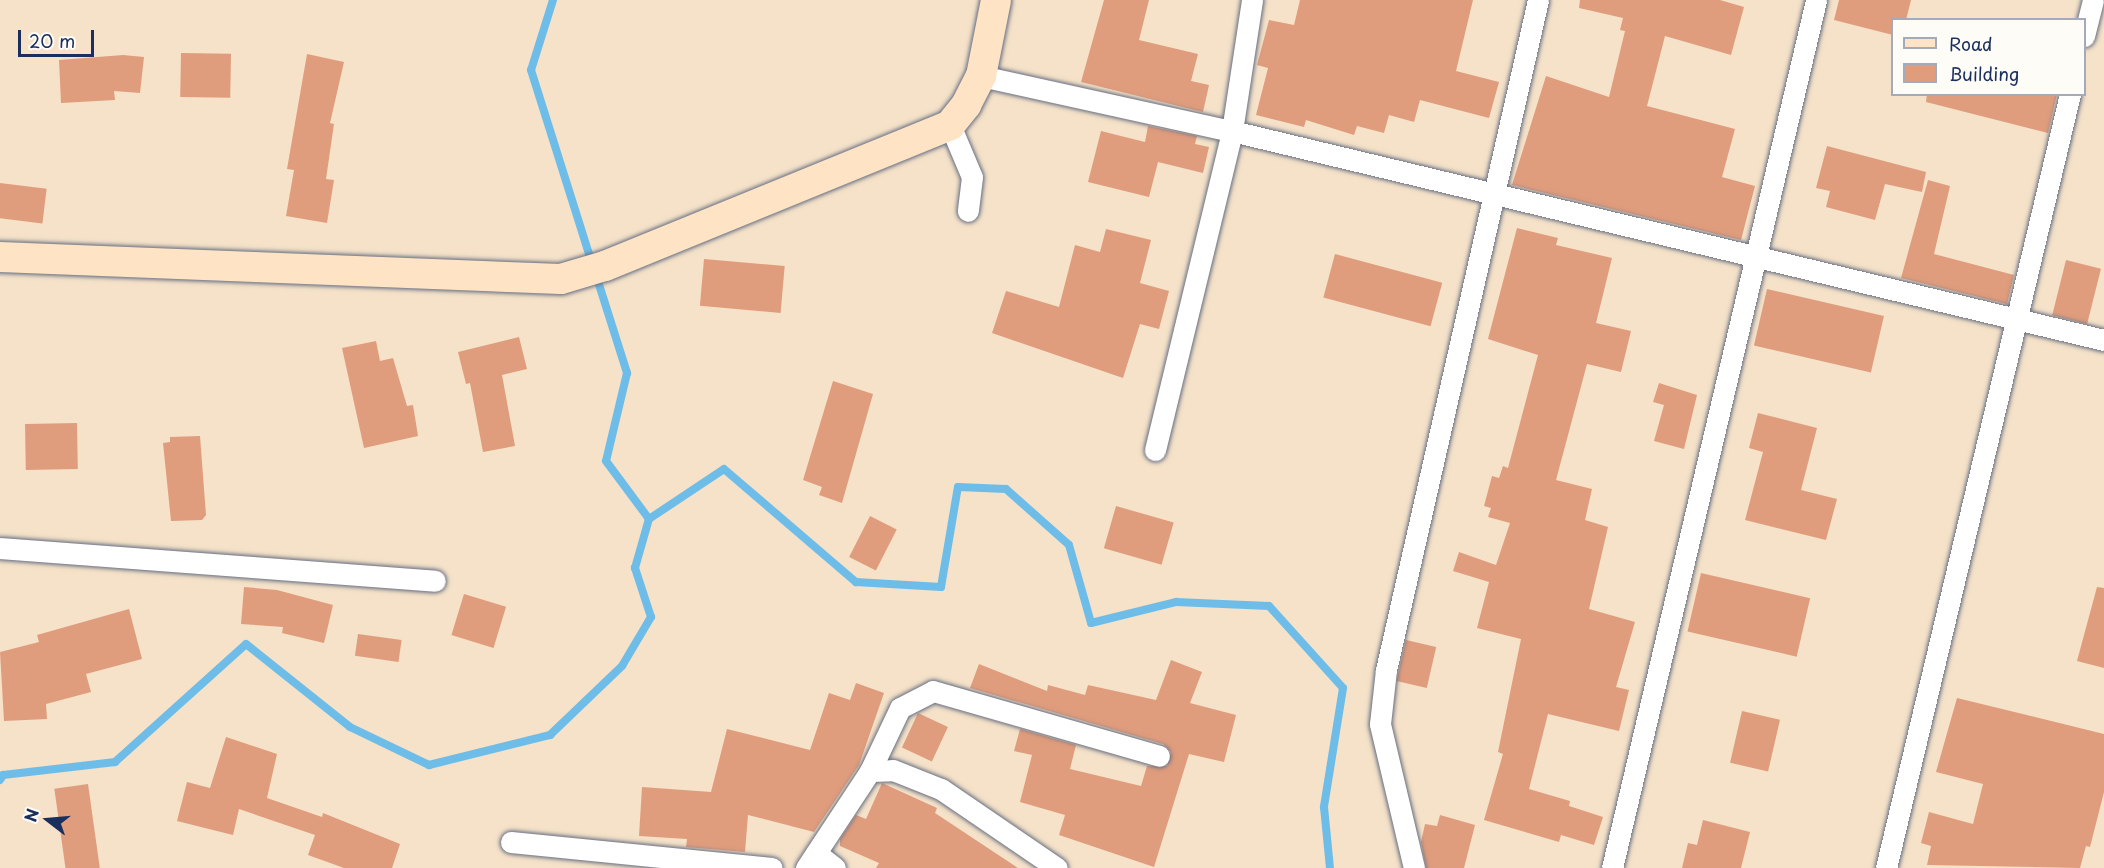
<!DOCTYPE html>
<style>
body{margin:0}
#map{position:relative;width:2104px;height:868px;overflow:hidden;background:#f5e2c8;font-family:"Playpen Sans",sans-serif}
div>[style]{position:absolute}
.stream>*{height:8px;margin:-4px;padding:0 4px;transform-origin:4px;border-radius:4px;background:#6ebde9}
.building>*{inset:0;background:#e09d7d;transform-origin:0 0}
.roads{filter:drop-shadow(0 0 2px #676e83) drop-shadow(0 0 2px #676e83)}
.street>*{height:21px;margin:-10.5px;padding:0 10.5px;transform-origin:10.5px;border-radius:10.5px;background:#fff}
.secondary>*{height:30px;margin:-15px;padding:0 15px;transform-origin:15px;border-radius:15px;background:#fee4c5}
span{translate:-50% -50%;white-space:nowrap;text-align:center;line-height:1.15;-webkit-text-stroke:4.5px #fdfcf7;paint-order:stroke}
.legend{position:absolute;left:1891px;top:18px;width:195px;height:78px;box-sizing:border-box;background:#fdfcf7;border:2px solid #a3aaba;margin:0;padding:8px 10px;list-style:none;font-size:18px;color:#1b2f5e}
.legend li{display:flex;align-items:center;gap:12px;height:30px}
.legend b{width:30px;border:2px solid #a3aaba}
.north{position:absolute;left:18px;top:790px;width:60px;height:60px;-webkit-text-stroke:4px #fdfcf7;paint-order:stroke;rotate:286deg;font-size:16px;font-weight:700;line-height:24px;text-align:center;color:#1b2f5e}
.north::after{content:'';display:block;margin:auto;width:21px;height:27px;background:#1b2f5e;clip-path:polygon(50% 0,100% 100%,50% 72%,0 100%)}
.scale{position:absolute;left:18px;top:30px;width:76px;height:27px;box-sizing:border-box;border:3px solid #1b2f5e;border-top:0;padding-left:8px;font-size:18px;line-height:21px;white-space:nowrap;color:#1b2f5e;-webkit-text-stroke:4px #fdfcf7;paint-order:stroke}
</style>
<div id="map">
<div class="stream">
<i style="left:553px;top:0;width:73px;rotate:107.4deg"></i>
<i style="left:531px;top:70px;width:203px;rotate:72.5deg"></i>
<i style="left:596px;top:275px;width:103px;rotate:72.4deg"></i>
<i style="left:627px;top:373px;width:90px;rotate:103.4deg"></i>
<i style="left:606px;top:461px;width:72px;rotate:53.4deg"></i>
<i style="left:0;top:780px;width:6px;rotate:-59deg"></i>
<i style="left:3px;top:775px;width:113px;rotate:-6.6deg"></i>
<i style="left:115px;top:762px;width:176px;rotate:-42deg"></i>
<i style="left:246px;top:644px;width:133px;rotate:38.6deg"></i>
<i style="left:350px;top:727px;width:88px;rotate:25.7deg"></i>
<i style="left:429px;top:765px;width:125px;rotate:-13.9deg"></i>
<i style="left:550px;top:735px;width:100px;rotate:-43.8deg"></i>
<i style="left:622px;top:666px;width:57px;rotate:-59.4deg"></i>
<i style="left:651px;top:617px;width:52px;rotate:-108.1deg"></i>
<i style="left:635px;top:568px;width:51px;rotate:-74.1deg"></i>
<i style="left:649px;top:519px;width:90px;rotate:-33.7deg"></i>
<i style="left:724px;top:469px;width:174px;rotate:40.6deg"></i>
<i style="left:856px;top:582px;width:85px;rotate:3.4deg"></i>
<i style="left:941px;top:587px;width:101px;rotate:-80.4deg"></i>
<i style="left:958px;top:487px;width:48px;rotate:2.4deg"></i>
<i style="left:1006px;top:489px;width:84px;rotate:41.6deg"></i>
<i style="left:1069px;top:545px;width:81px;rotate:74.2deg"></i>
<i style="left:1091px;top:623px;width:88px;rotate:-13.9deg"></i>
<i style="left:1176px;top:602px;width:93px;rotate:2.5deg"></i>
<i style="left:1269px;top:606px;width:110px;rotate:47.9deg"></i>
<i style="left:1343px;top:688px;width:121px;rotate:99.1deg"></i>
<i style="left:1324px;top:807px;width:61px;rotate:84.4deg"></i>
</div>
<div class="building">
<i style="clip-path:polygon(1104px 0,1149px 0,1139px 40px,1198px 54px,1191px 81px,1209px 85px,1203px 112px,1081px 82px)"></i>
<i style="clip-path:polygon(1300px 0,1473px 0,1456px 71px,1499px 82px,1489px 118px,1420px 100px,1414px 122px,1389px 115px,1384px 133px,1357px 126px,1354px 135px,1306px 120px,1304px 127px,1256px 115px,1268px 68px,1257px 65px,1269px 20px,1294px 25px)"></i>
<i style="clip-path:polygon(1580px 0,1720px 0,1744px 7px,1731px 55px,1665px 36px,1647px 106px,1735px 129px,1722px 177px,1755px 186px,1741px 240px,1512px 185px,1546px 76px,1609px 97px,1625px 31px,1620px 30px,1623px 18px,1579px 8px)"></i>
<i style="clip-path:polygon(1839px 0,1911px 0,1906px 20px,1893px 20px,1893px 35px,1834px 20px)"></i>
<i style="left:181px;top:53px;width:50px;height:44px;rotate:1deg"></i>
<i style="clip-path:polygon(307px 54px,344px 62px,330px 123px,334px 124px,326px 179px,334px 180px,327px 223px,286px 216px,294px 170px,287px 169px)"></i>
<i style="clip-path:polygon(123px 55px,144px 57px,140px 93px,114px 91px,115px 100px,61px 103px,59px 60px)"></i>
<i style="clip-path:polygon(1927px 94px,2057px 94px,2048px 133px,1926px 102px)"></i>
<i style="clip-path:polygon(1148px 126px,1197px 136px,1195px 144px,1209px 147px,1203px 173px,1158px 162px,1149px 197px,1088px 182px,1101px 131px,1145px 142px)"></i>
<i style="clip-path:polygon(1827px 146px,1926px 172px,1922px 192px,1885px 184px,1875px 220px,1826px 207px,1830px 191px,1816px 188px)"></i>
<i style="clip-path:polygon(1928px 180px,1950px 186px,1934px 254px,2014px 275px,2007px 304px,1901px 278px)"></i>
<i style="left:0;top:183px;width:47px;height:35px;rotate:7deg"></i>
<i style="clip-path:polygon(1517px 228px,1558px 238px,1556px 245px,1612px 258px,1596px 323px,1631px 331px,1621px 372px,1587px 364px,1556px 480px,1592px 489px,1585px 520px,1608px 527px,1589px 609px,1635px 622px,1616px 687px,1629px 690px,1619px 731px,1548px 714px,1529px 789px,1570px 801px,1569px 806px,1603px 817px,1594px 845px,1561px 835px,1559px 842px,1484px 820px,1503px 754px,1498px 752px,1521px 639px,1477px 628px,1489px 582px,1453px 571px,1459px 552px,1496px 565px,1510px 523px,1488px 517px,1491px 508px,1484px 506px,1492px 476px,1499px 478px,1503px 466px,1508px 468px,1538px 355px,1488px 339px)"></i>
<i style="clip-path:polygon(1106px 229px,1151px 240px,1140px 283px,1169px 291px,1159px 329px,1140px 324px,1123px 378px,992px 333px,1006px 291px,1059px 307px,1075px 245px,1100px 252px)"></i>
<i style="left:1335px;top:254px;width:111px;height:45px;rotate:15deg"></i>
<i style="left:704px;top:259px;width:81px;height:47px;rotate:5deg"></i>
<i style="left:2066px;top:260px;width:36px;height:57px;rotate:14deg"></i>
<i style="left:1767px;top:289px;width:120px;height:58px;rotate:13deg"></i>
<i style="clip-path:polygon(519px 337px,527px 369px,502px 375px,515px 446px,483px 452px,470px 383px,466px 384px,458px 352px)"></i>
<i style="clip-path:polygon(376px 341px,380px 361px,393px 358px,407px 406px,413px 405px,418px 436px,364px 448px,342px 348px)"></i>
<i style="clip-path:polygon(833px 381px,873px 394px,842px 503px,819px 495px,822px 487px,803px 480px)"></i>
<i style="clip-path:polygon(1659px 383px,1697px 395px,1684px 449px,1654px 441px,1664px 405px,1653px 402px)"></i>
<i style="clip-path:polygon(1758px 413px,1817px 428px,1801px 490px,1837px 499px,1826px 540px,1745px 520px,1763px 452px,1749px 448px)"></i>
<i style="left:77px;top:423px;width:46px;height:52px;rotate:89deg"></i>
<i style="clip-path:polygon(200px 436px,206px 515px,202px 520px,171px 521px,163px 443px,170px 442px,170px 437px)"></i>
<i style="left:1116px;top:506px;width:60px;height:44px;rotate:16deg"></i>
<i style="left:870px;top:516px;width:30px;height:46px;rotate:27deg"></i>
<i style="left:1701px;top:573px;width:112px;height:60px;rotate:13deg"></i>
<i style="clip-path:polygon(244px 587px,277px 590px,333px 605px,324px 643px,282px 633px,283px 627px,241px 624px)"></i>
<i style="clip-path:polygon(2097px 587px,2104px 588px,2104px 668px,2077px 661px)"></i>
<i style="left:464px;top:594px;width:44px;height:43px;rotate:17deg"></i>
<i style="clip-path:polygon(129px 609px,142px 659px,86px 674px,91px 692px,46px 704px,47px 719px,4px 721px,0 652px,39px 642px,37px 635px)"></i>
<i style="left:358px;top:634px;width:44px;height:22px;rotate:8deg"></i>
<i style="left:1406px;top:640px;width:31px;height:42px;rotate:13deg"></i>
<i style="clip-path:polygon(1171px 660px,1202px 672px,1190px 703px,1236px 715px,1224px 762px,1189px 754px,1154px 867px,1059px 835px,1065px 815px,1020px 802px,1032px 755px,1014px 751px,1020px 729px,1076px 745px,1070px 769px,1141px 786px,1147px 766px,1167px 766px,1171px 752px,1163px 744px,970px 688px,979px 664px,1047px 691px,1048px 685px,1085px 695px,1088px 685px,1156px 700px)"></i>
<i style="clip-path:polygon(856px 683px,884px 693px,859px 765px,814px 832px,748px 815px,745px 852px,686px 847px,687px 839px,639px 836px,642px 787px,711px 792px,727px 729px,810px 750px,829px 693px,850px 700px)"></i>
<i style="clip-path:polygon(1957px 698px,2104px 734px,2104px 792px,2090px 847px,2086px 846px,2080px 868px,1927px 865px,1931px 846px,1921px 843px,1929px 812px,1973px 824px,1983px 784px,1936px 772px)"></i>
<i style="left:1742px;top:711px;width:39px;height:53px;rotate:13deg"></i>
<i style="left:918px;top:713px;width:33px;height:38px;rotate:25deg"></i>
<i style="clip-path:polygon(226px 737px,277px 754px,267px 798px,322px 817px,323px 813px,400px 844px,392px 868px,344px 868px,308px 855px,315px 835px,239px 809px,233px 835px,177px 821px,187px 782px,210px 788px)"></i>
<i style="clip-path:polygon(882px 783px,937px 808px,935px 813px,1018px 868px,876px 868px,879px 863px,840px 846px,840px 839px,856px 815px,866px 819px)"></i>
<i style="left:88px;top:784px;width:85px;height:34px;rotate:82deg"></i>
<i style="clip-path:polygon(1440px 815px,1475px 825px,1464px 868px,1426px 868px,1421px 842px,1425px 824px,1437px 826px)"></i>
<i style="clip-path:polygon(1703px 820px,1750px 832px,1741px 868px,1682px 868px,1688px 843px,1697px 845px)"></i>
</div>
<div class="roads">
<div class="street">
<i style="left:2084px;top:36px;width:37px;rotate:-76deg"></i>
<i style="left:981px;top:76px;width:257px;rotate:12.4deg"></i>
<i style="left:1232px;top:131px;width:897px;rotate:13.48deg"></i>
<i style="left:950px;top:125px;width:56px;rotate:67.1deg"></i>
<i style="left:972px;top:177px;width:34px;rotate:97deg"></i>
<i style="left:1155px;top:450px;width:328px;rotate:-76.4deg"></i>
<i style="left:1232px;top:131px;width:133px;rotate:-81.3deg"></i>
<i style="left:0;top:548px;width:436px;rotate:4.3deg"></i>
<i style="left:870px;top:771px;width:70px;rotate:-64.5deg"></i>
<i style="left:900px;top:708px;width:37px;rotate:-27deg"></i>
<i style="left:933px;top:691px;width:235px;rotate:16deg"></i>
<i style="left:511px;top:842px;width:262px;rotate:5.7deg"></i>
<i style="left:816px;top:853px;width:24px;rotate:38deg"></i>
<i style="left:806px;top:868px;width:116px;rotate:-56.6deg"></i>
<i style="left:870px;top:771px;width:23px;rotate:-2deg"></i>
<i style="left:893px;top:770px;width:52px;rotate:21.6deg"></i>
<i style="left:941px;top:789px;width:140px;rotate:34.3deg"></i>
<i style="left:1414px;top:868px;width:148px;rotate:-103.3deg"></i>
<i style="left:1380px;top:724px;width:54px;rotate:-83.7deg"></i>
<i style="left:1386px;top:670px;width:687px;rotate:-77.22deg"></i>
<i style="left:1612px;top:868px;width:892px;rotate:-76.77deg"></i>
<i style="left:1886px;top:868px;width:796px;rotate:-76.63deg"></i>
</div>
<div class="secondary">
<i style="left:0;top:257px;width:561px;rotate:2.25deg"></i>
<i style="left:561px;top:279px;width:46px;rotate:-16.5deg"></i>
<i style="left:605px;top:266px;width:373px;rotate:-22.2deg"></i>
<i style="left:950px;top:125px;width:26px;rotate:-51deg"></i>
<i style="left:966px;top:105px;width:33px;rotate:-63deg"></i>
<i style="left:981px;top:76px;width:77px;rotate:-78.8deg"></i>
</div>
</div>
<ul class="legend">
<li><b style="height:8px;background:#fee4c5"></b>Road</li>
<li><b style="height:16px;background:#e09d7d"></b>Building</li>
</ul>
<div class="north">N</div>
<div class="scale">20 m</div>
</div>
